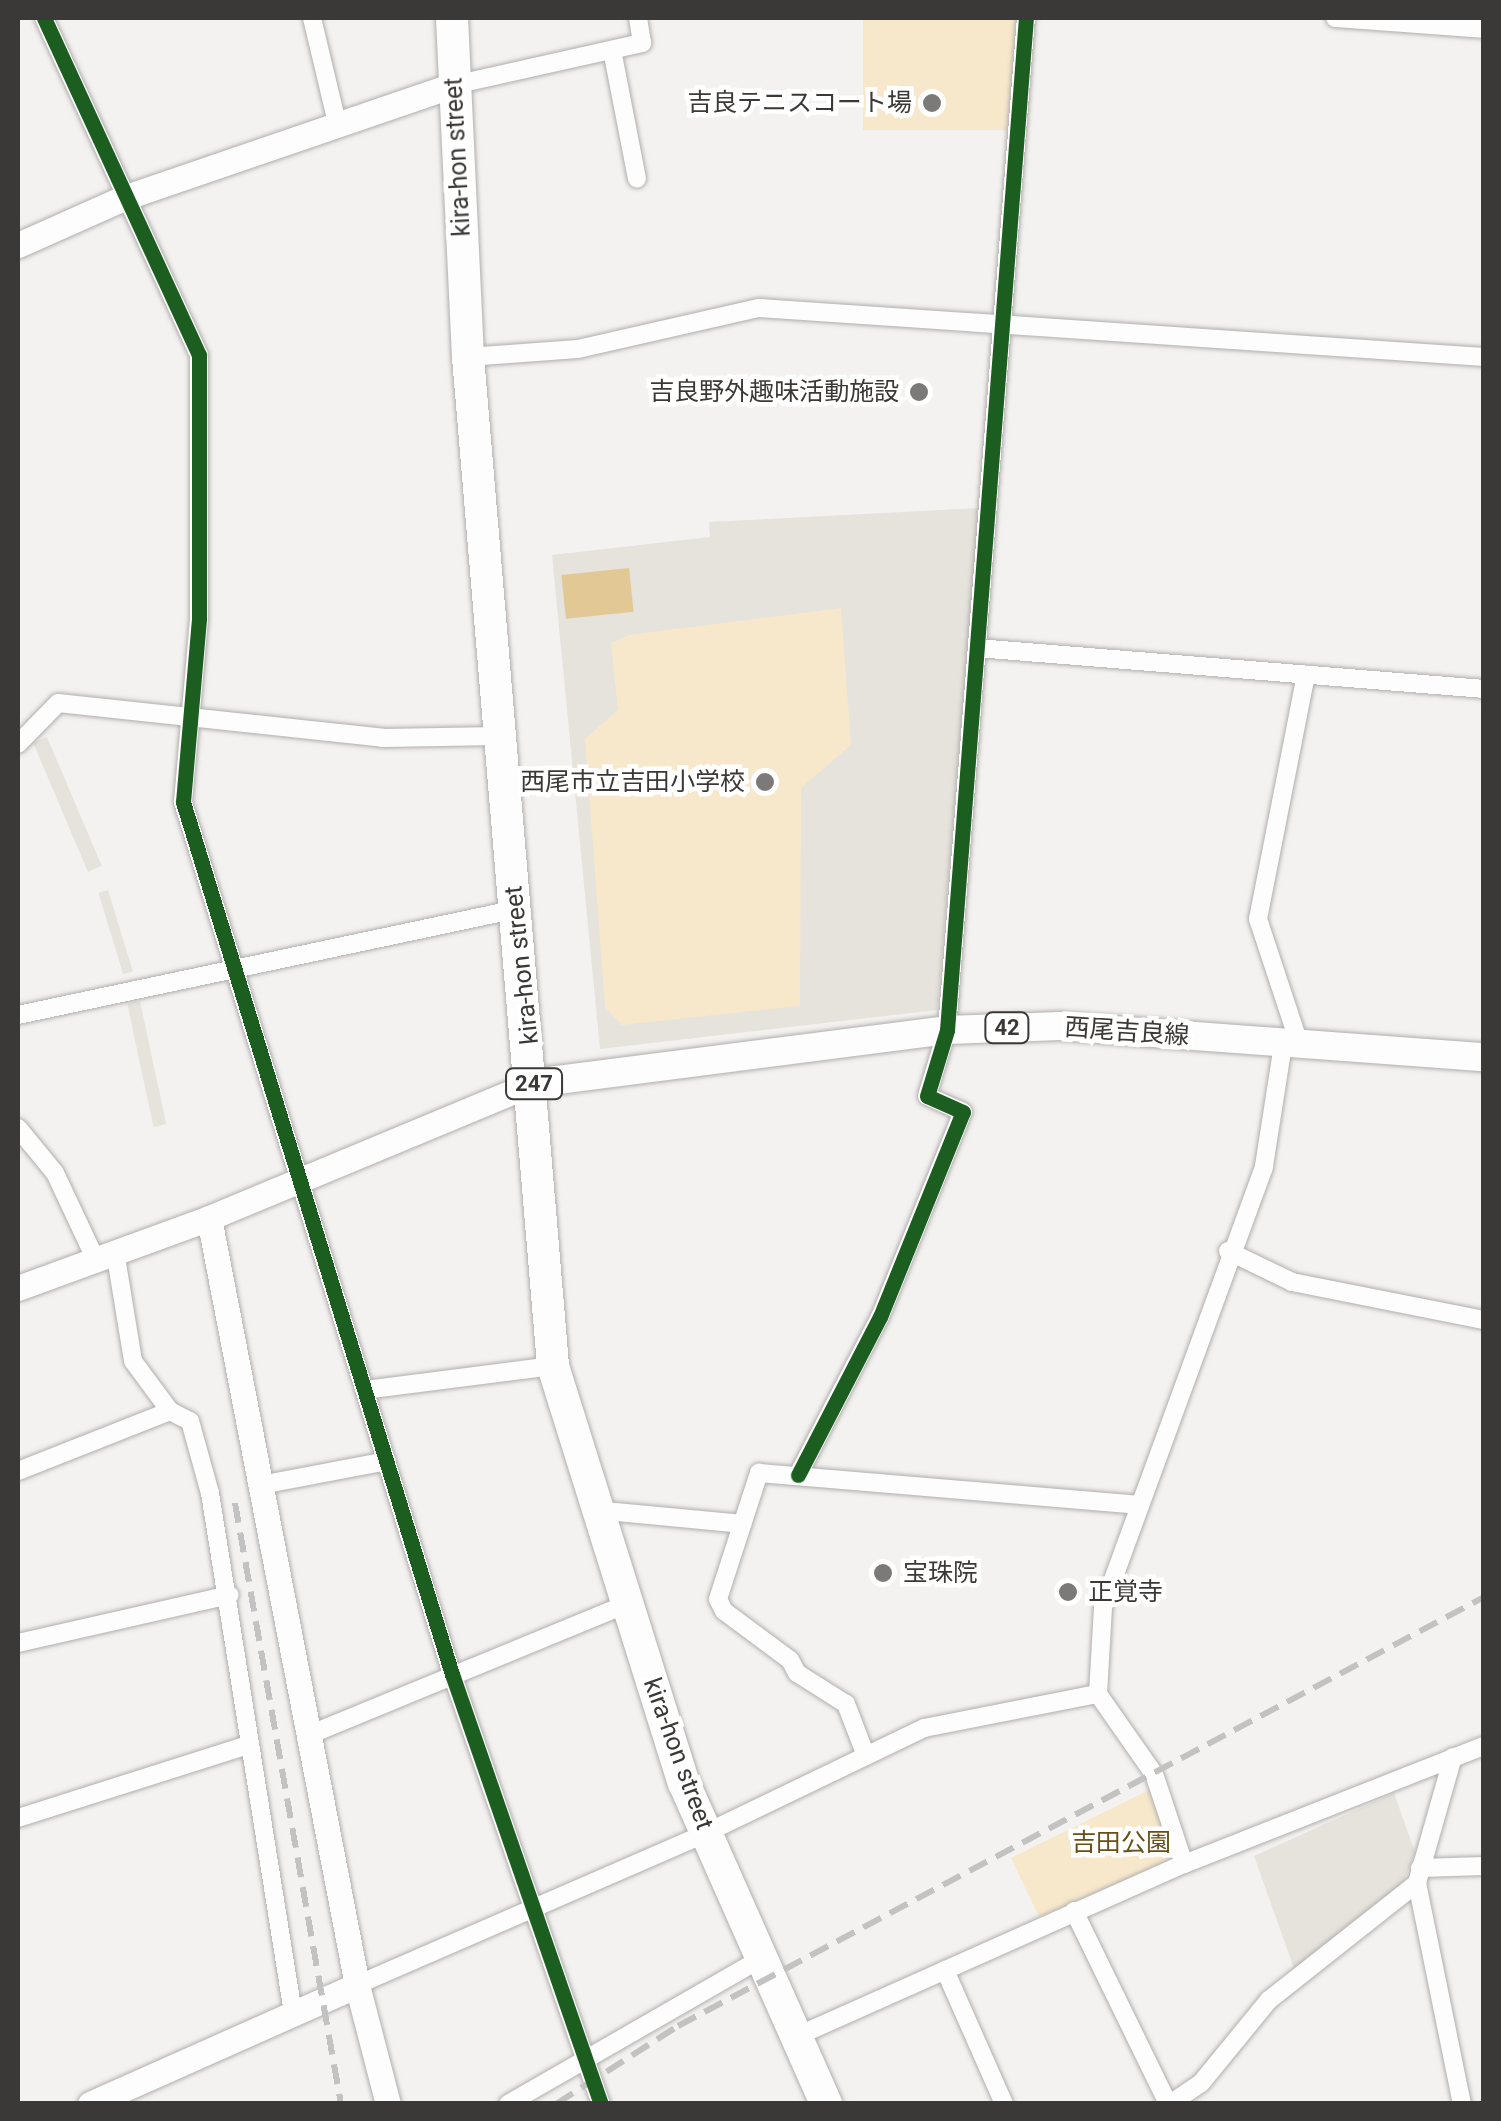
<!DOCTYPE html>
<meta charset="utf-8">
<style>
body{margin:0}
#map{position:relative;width:1501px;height:2121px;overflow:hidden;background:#f4f2f0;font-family:Roboto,"Noto Sans JP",sans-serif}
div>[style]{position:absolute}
.built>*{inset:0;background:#e6e2dc;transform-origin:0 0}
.green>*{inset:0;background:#f7e8cb;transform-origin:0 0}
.water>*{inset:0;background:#e2c894;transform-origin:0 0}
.roads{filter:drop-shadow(0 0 2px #b0aead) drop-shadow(0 0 2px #b0aead)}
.street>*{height:18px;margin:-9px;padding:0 9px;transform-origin:9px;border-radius:9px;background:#fdfdfd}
.secondary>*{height:25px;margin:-12.5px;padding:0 12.5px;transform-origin:12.5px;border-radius:12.5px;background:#fdfdfd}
.primary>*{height:28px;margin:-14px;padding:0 14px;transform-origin:14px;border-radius:14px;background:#fdfdfd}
.highway>*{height:32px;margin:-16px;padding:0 16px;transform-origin:16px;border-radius:16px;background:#fdfdfd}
.rail>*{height:6px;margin-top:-3px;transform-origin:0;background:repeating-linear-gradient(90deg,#c3c2c2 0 20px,transparent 0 30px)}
.cycleway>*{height:15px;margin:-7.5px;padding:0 7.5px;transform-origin:7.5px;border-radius:7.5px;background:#1b5e20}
.dots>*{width:28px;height:28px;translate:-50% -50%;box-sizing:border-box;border:5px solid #fff;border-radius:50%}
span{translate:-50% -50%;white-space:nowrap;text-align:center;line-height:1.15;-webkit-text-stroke:9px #fff;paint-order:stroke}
.shield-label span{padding:2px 8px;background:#fff;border:2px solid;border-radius:8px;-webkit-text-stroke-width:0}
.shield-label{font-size:22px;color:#3a3937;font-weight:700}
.poi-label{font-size:25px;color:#3a3937}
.right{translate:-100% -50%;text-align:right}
.left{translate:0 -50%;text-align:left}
.street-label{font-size:25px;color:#3a3937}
.park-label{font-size:25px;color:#674f17}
.frame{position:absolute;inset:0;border:20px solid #3a3937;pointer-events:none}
</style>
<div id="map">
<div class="built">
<i style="clip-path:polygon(980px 508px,937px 1010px,600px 1049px,552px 555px,710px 537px,709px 522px)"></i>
<i style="left:47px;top:737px;width:140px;height:15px;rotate:67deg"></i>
<i style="left:108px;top:890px;width:85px;height:10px;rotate:73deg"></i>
<i style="left:140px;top:1001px;width:126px;height:13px;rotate:78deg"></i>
<i style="clip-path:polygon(1394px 1793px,1415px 1852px,1400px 1892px,1295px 1971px,1254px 1856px)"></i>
</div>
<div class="green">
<i style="left:863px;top:18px;width:152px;height:112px"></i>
<i style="clip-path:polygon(841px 608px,851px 745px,801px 788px,800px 1006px,622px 1025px,605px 1007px,585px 739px,618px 710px,611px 643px,629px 635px)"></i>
<i style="clip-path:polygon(1151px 1789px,1171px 1855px,1167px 1862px,1039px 1917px,1011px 1858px)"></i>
</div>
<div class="water">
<i style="left:629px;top:568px;width:44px;height:68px;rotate:84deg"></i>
</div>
<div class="roads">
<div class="street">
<i style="left:44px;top:18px;width:371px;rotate:65.3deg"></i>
<i style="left:199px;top:355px;width:264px;rotate:90deg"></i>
<i style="left:199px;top:619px;width:184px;rotate:95deg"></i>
<i style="left:183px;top:802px;width:913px;rotate:72.86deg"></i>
<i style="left:452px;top:1674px;width:455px;rotate:70.9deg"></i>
<i style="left:312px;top:18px;width:112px;rotate:76.6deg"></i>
<i style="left:1335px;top:18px;width:149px;rotate:4.2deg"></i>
<i style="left:612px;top:50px;width:131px;rotate:79deg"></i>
<i style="left:454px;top:85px;width:193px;rotate:-12.6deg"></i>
<i style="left:642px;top:43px;width:25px;rotate:-99deg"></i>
<i style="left:468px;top:357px;width:110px;rotate:-4.2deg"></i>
<i style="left:578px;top:349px;width:186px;rotate:-12.8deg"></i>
<i style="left:759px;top:308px;width:727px;rotate:3.87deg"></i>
<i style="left:977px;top:648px;width:509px;rotate:4.62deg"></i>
<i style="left:18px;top:744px;width:57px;rotate:-45.7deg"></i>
<i style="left:58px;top:703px;width:327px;rotate:6.1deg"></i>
<i style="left:383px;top:738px;width:116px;rotate:-1deg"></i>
<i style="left:18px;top:1015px;width:510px;rotate:-11.99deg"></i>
<i style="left:1300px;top:1046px;width:134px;rotate:-108.3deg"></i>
<i style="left:1258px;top:919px;width:249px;rotate:-78.9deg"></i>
<i style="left:18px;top:1128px;width:58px;rotate:50.6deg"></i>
<i style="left:55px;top:1173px;width:94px;rotate:64.8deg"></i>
<i style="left:115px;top:1251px;width:111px;rotate:80.7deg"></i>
<i style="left:133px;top:1361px;width:62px;rotate:53.5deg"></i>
<i style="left:170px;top:1411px;width:22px;rotate:27deg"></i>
<i style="left:190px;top:1421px;width:75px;rotate:74.5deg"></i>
<i style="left:210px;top:1493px;width:527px;rotate:80.93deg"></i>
<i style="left:1228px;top:1251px;width:71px;rotate:25.8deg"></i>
<i style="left:1292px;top:1282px;width:196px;rotate:11.2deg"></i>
<i style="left:365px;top:1390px;width:190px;rotate:-7.3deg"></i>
<i style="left:18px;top:1471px;width:163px;rotate:-21.5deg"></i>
<i style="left:798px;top:1475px;width:178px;rotate:-62.6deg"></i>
<i style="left:880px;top:1317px;width:221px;rotate:-68deg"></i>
<i style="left:963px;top:1112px;width:39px;rotate:-156deg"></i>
<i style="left:927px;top:1096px;width:69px;rotate:-73.1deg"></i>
<i style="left:947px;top:1030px;width:1015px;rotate:-85.54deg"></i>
<i style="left:261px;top:1485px;width:128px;rotate:-10.8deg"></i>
<i style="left:595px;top:1510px;width:148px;rotate:5.4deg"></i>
<i style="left:18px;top:1643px;width:217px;rotate:-12.8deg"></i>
<i style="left:309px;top:1735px;width:342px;rotate:-22.4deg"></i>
<i style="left:866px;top:1756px;width:56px;rotate:-111deg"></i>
<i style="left:846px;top:1704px;width:58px;rotate:-147.7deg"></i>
<i style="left:797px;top:1673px;width:15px;rotate:-118deg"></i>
<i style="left:790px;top:1660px;width:82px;rotate:-143.4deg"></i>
<i style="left:724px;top:1611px;width:13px;rotate:-117deg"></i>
<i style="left:718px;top:1599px;width:133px;rotate:-72deg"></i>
<i style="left:759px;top:1473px;width:380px;rotate:4.8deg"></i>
<i style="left:18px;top:1818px;width:241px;rotate:-17.6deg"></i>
<i style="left:1184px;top:1864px;width:95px;rotate:-108.4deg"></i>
<i style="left:1154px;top:1774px;width:98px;rotate:-125deg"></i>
<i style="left:1098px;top:1694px;width:87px;rotate:-86.7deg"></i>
<i style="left:1103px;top:1607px;width:469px;rotate:-69.9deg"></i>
<i style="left:1264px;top:1166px;width:123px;rotate:-81.1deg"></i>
<i style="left:1420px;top:1868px;width:64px;rotate:-1.8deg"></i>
<i style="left:1417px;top:1883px;width:226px;rotate:78.5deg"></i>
<i style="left:1074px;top:1911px;width:215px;rotate:64deg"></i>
<i style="left:945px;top:1970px;width:146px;rotate:66.2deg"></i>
<i style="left:357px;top:1985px;width:381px;rotate:-23.5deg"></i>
<i style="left:706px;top:1833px;width:242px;rotate:-25.7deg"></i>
<i style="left:924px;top:1728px;width:177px;rotate:-11.1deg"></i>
<i style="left:795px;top:2037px;width:426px;rotate:-24deg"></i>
<i style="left:1184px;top:1864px;width:322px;rotate:-21.5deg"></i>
<i style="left:508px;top:2104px;width:289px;rotate:-29.9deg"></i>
<i style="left:1170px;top:2104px;width:37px;rotate:-34deg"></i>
<i style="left:1201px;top:2083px;width:107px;rotate:-50.7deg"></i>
<i style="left:1269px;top:2000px;width:189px;rotate:-38.3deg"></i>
<i style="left:1417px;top:1883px;width:131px;rotate:-74.1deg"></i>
</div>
<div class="secondary">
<i style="left:18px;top:245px;width:118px;rotate:-24deg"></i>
<i style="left:126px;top:197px;width:347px;rotate:-18.9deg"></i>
<i style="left:209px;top:1218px;width:781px;rotate:79.08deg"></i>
<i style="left:357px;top:1985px;width:123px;rotate:75.4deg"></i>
<i style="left:18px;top:1288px;width:203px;rotate:-20.1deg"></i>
<i style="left:209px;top:1218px;width:352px;rotate:-22.6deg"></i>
<i style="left:90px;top:2104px;width:292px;rotate:-24deg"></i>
</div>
<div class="primary">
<i style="left:534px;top:1083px;width:416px;rotate:-7.3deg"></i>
<i style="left:947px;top:1030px;width:112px;rotate:-2deg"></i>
<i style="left:1059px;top:1026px;width:426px;rotate:4.2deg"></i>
</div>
<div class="highway">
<i style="left:452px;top:18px;width:339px;rotate:87.3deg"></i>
<i style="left:468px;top:357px;width:1013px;rotate:85.18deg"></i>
<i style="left:553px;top:1366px;width:437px;rotate:72.6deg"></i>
<i style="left:684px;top:1783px;width:351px;rotate:66.1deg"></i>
</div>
</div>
<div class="rail">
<i style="left:235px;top:1503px;width:610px;rotate:80deg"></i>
<i style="left:556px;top:2104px;width:145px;rotate:-32.6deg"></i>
<i style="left:678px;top:2026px;width:913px;rotate:-28.02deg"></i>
</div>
<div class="cycleway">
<i style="left:44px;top:18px;width:371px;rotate:65.3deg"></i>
<i style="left:199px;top:355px;width:264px;rotate:90deg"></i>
<i style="left:199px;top:619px;width:184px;rotate:95deg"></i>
<i style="left:183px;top:802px;width:913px;rotate:72.86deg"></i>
<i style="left:452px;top:1674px;width:455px;rotate:70.9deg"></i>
<i style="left:798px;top:1475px;width:178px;rotate:-62.6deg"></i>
<i style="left:880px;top:1317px;width:221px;rotate:-68deg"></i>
<i style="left:963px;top:1112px;width:39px;rotate:-156deg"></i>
<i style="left:927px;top:1096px;width:69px;rotate:-73.1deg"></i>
<i style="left:947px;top:1030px;width:1015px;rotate:-85.54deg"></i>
</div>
<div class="dots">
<i style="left:932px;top:103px;background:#7b7a78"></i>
<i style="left:919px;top:392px;background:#7b7a78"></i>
<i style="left:765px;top:782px;background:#7b7a78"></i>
<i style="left:883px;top:1573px;background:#7b7a78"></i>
<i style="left:1068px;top:1592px;background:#7b7a78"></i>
</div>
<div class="shield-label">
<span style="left:1007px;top:1028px">42</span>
<span style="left:534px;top:1084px">247</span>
</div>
<div class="poi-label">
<span class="right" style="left:912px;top:103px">吉良テニスコート場</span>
<span class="right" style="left:899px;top:392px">吉良野外趣味活動施設</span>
<span class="right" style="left:745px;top:782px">西尾市立吉田小学校</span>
<span class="left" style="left:903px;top:1573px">宝珠院</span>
<span class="left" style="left:1088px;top:1592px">正覚寺</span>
</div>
<div class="street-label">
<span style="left:458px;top:157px;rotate:-93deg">kira-hon street</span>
<span style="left:522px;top:965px;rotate:-96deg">kira-hon street</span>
<span style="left:1127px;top:1032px;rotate:4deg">西尾吉良線</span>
<span style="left:678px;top:1754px;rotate:70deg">kira-hon street</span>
</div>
<div class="park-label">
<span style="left:1121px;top:1843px">吉田公園</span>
</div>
<div class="frame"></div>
</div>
